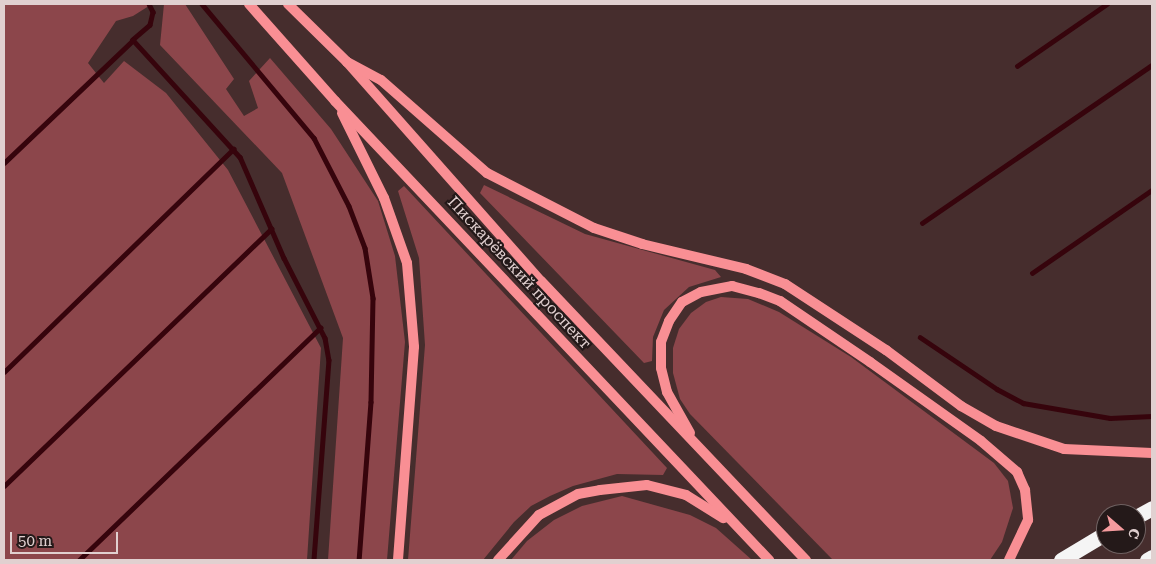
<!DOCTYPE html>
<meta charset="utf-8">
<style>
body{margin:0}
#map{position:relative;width:1156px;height:564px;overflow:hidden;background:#462d2d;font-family:"Roboto Serif",serif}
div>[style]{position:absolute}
.green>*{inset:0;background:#8c464b}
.stream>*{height:4.5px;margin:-2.25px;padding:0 2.25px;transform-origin:2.25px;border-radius:2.25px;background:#36040c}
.secondary>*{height:10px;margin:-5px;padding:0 5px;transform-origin:5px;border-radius:5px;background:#f98f94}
.highway>*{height:15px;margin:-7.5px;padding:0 7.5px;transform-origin:7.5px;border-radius:7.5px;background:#f5f5f5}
span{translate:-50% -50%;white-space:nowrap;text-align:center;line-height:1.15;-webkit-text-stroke:4.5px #241919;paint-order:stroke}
.street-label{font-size:16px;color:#e1d0d0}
.frame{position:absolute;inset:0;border:5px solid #e1d0d0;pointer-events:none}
.north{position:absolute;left:1096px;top:504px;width:50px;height:50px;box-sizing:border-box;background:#241919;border:1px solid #706262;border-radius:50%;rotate:109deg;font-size:14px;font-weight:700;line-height:20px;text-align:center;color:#e1d0d0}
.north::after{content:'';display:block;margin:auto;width:18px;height:22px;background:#f59b9e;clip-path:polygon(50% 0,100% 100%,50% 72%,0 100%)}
.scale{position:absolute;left:10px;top:532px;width:108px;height:22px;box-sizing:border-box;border:2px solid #e1d0d0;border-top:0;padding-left:6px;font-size:15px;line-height:18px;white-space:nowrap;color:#e1d0d0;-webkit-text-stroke:4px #241919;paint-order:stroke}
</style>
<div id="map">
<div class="green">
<i style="clip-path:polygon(4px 4px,152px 4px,133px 16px,116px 21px,88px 63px,104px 83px,124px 61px,166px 93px,228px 170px,321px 348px,307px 560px,4px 560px)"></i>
<i style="clip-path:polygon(164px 4px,185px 4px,234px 79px,226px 89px,244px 116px,258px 108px,249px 81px,270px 58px,331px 129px,378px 201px,395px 256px,405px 342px,387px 560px,328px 560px,343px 338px,282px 173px,160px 45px)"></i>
<i style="clip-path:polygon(484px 185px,585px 234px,715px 270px,721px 277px,689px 287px,664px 310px,653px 337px,652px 361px,644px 363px,480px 193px)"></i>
<i style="clip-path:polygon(404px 186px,667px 468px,663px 475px,617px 474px,573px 486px,550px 496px,531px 506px,514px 522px,483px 560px,408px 560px,425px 345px,419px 258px,398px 191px)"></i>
<i style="clip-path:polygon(721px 297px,748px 299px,779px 312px,851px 357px,994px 463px,1008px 481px,1013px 508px,1002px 542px,990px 560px,833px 560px,690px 414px,680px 399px,673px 373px,673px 348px,679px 329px,691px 313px,706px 302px)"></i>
<i style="clip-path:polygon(622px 496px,690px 515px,716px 528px,752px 560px,511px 560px,527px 541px,554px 520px,582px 506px)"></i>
</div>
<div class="stream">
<i style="left:149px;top:4px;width:9px;rotate:63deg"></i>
<i style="left:153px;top:12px;width:13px;rotate:103deg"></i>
<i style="left:150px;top:25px;width:23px;rotate:139deg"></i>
<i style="left:133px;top:40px;width:159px;rotate:47.6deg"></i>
<i style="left:240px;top:157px;width:110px;rotate:66.5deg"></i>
<i style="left:284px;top:258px;width:90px;rotate:62.9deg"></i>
<i style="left:325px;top:338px;width:22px;rotate:80deg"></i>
<i style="left:329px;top:360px;width:201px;rotate:94.3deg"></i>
<i style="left:202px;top:4px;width:175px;rotate:50.1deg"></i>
<i style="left:314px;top:138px;width:76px;rotate:62.8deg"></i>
<i style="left:349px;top:206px;width:45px;rotate:69.1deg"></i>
<i style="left:365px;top:248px;width:51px;rotate:80.9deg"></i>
<i style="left:373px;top:298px;width:104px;rotate:91.1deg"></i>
<i style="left:371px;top:402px;width:158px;rotate:94.3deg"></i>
<i style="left:1017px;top:66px;width:109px;rotate:-34.6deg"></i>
<i style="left:4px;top:163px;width:178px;rotate:-43.6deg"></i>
<i style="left:922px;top:223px;width:279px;rotate:-34.5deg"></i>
<i style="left:1032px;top:273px;width:146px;rotate:-34.7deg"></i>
<i style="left:920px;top:337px;width:93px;rotate:34deg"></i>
<i style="left:997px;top:389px;width:30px;rotate:28deg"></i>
<i style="left:1023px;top:403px;width:88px;rotate:9.8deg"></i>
<i style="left:1110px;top:418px;width:42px;rotate:-2.7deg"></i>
<i style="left:4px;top:372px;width:320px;rotate:-44.2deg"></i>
<i style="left:4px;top:486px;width:371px;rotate:-43.9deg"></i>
<i style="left:79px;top:560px;width:335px;rotate:-43.9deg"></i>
</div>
<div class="secondary">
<i style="left:249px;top:4px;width:130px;rotate:48.4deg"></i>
<i style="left:335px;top:101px;width:632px;rotate:46.6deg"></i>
<i style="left:288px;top:4px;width:83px;rotate:44.5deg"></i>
<i style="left:347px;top:62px;width:293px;rotate:48.5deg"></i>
<i style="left:541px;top:281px;width:385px;rotate:46.5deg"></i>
<i style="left:347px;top:62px;width:38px;rotate:28deg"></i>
<i style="left:381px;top:80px;width:141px;rotate:41.3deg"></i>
<i style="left:487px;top:173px;width:120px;rotate:27.2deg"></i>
<i style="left:594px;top:228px;width:51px;rotate:18.4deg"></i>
<i style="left:642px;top:244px;width:107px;rotate:13.5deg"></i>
<i style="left:746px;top:269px;width:42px;rotate:21deg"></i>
<i style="left:785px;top:284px;width:121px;rotate:33.2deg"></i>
<i style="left:886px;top:350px;width:94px;rotate:36.7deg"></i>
<i style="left:961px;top:406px;width:40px;rotate:29.7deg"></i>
<i style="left:996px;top:426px;width:72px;rotate:18.7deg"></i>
<i style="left:1064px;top:449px;width:88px;rotate:2.6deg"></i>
<i style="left:342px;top:113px;width:95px;rotate:63.7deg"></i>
<i style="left:384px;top:198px;width:69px;rotate:70.5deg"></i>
<i style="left:407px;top:263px;width:84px;rotate:85.2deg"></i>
<i style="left:414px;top:347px;width:214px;rotate:94.3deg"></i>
<i style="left:690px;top:433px;width:47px;rotate:-119.3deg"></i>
<i style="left:667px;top:392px;width:25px;rotate:-104deg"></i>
<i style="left:661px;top:368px;width:26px;rotate:-90deg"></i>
<i style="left:661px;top:342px;width:22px;rotate:-69deg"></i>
<i style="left:669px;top:321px;width:23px;rotate:-56deg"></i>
<i style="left:682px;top:302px;width:21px;rotate:-28deg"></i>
<i style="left:701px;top:292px;width:32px;rotate:-11deg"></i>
<i style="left:732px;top:286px;width:28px;rotate:15deg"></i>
<i style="left:759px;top:293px;width:22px;rotate:21deg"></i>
<i style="left:780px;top:301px;width:109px;rotate:34.1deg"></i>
<i style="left:870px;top:362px;width:136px;rotate:35.4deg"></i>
<i style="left:981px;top:441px;width:48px;rotate:40.7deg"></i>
<i style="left:1017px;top:472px;width:20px;rotate:66deg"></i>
<i style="left:1025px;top:490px;width:30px;rotate:84deg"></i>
<i style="left:1028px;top:520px;width:44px;rotate:115.4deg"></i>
<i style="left:498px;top:560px;width:61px;rotate:-47.7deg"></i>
<i style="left:539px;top:515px;width:44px;rotate:-28.3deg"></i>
<i style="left:578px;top:494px;width:22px;rotate:-10deg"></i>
<i style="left:600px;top:490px;width:47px;rotate:-6.1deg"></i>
<i style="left:647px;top:485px;width:40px;rotate:14.4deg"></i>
<i style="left:686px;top:495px;width:44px;rotate:31.9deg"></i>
</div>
<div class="highway">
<i style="left:1136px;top:517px;width:18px;rotate:-29deg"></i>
<i style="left:1061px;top:560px;width:52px;rotate:-31deg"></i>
<i style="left:1147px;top:560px;width:6px;rotate:-31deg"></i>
</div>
<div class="street-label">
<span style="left:519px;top:273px;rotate:47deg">Пискарёвский проспект</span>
</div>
<div class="frame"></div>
<div class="north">С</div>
<div class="scale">50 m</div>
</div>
